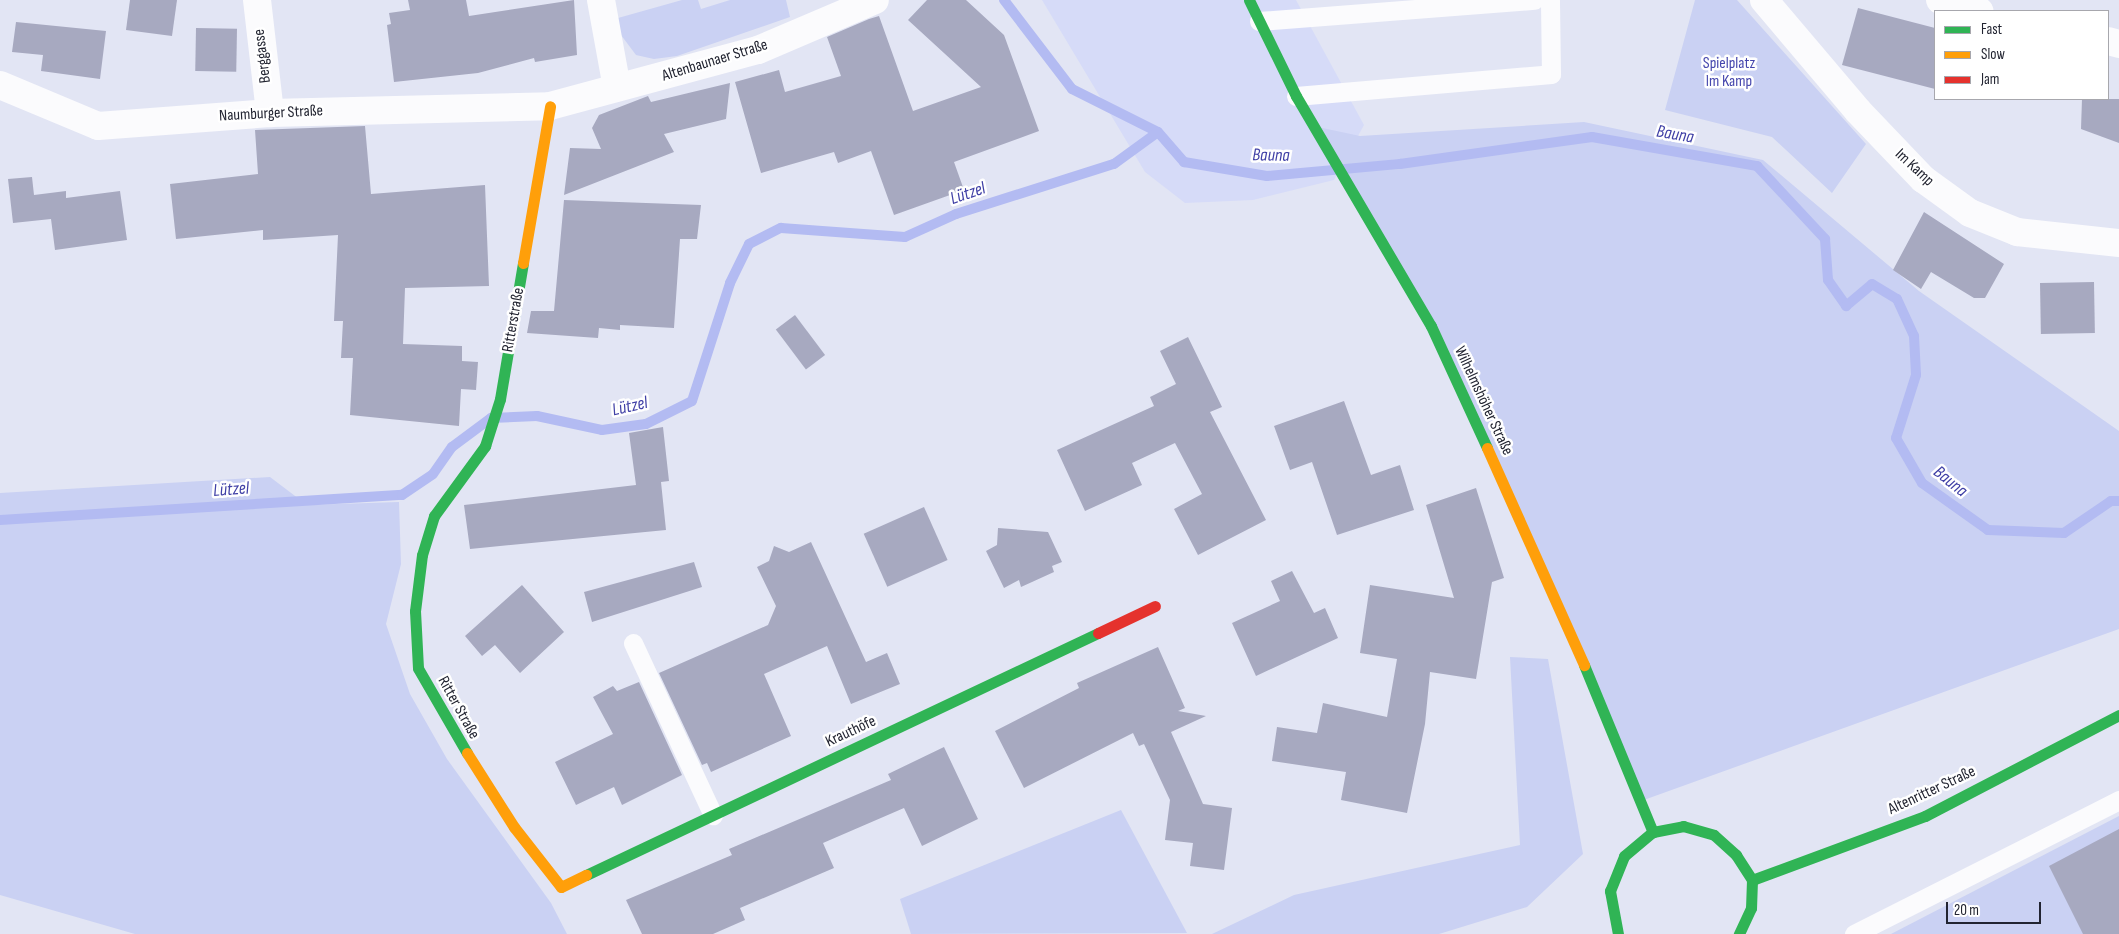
<!DOCTYPE html>
<meta charset="utf-8">
<style>
body{margin:0}
#map{position:relative;width:2119px;height:934px;overflow:hidden;background:#e2e5f4;font-family:"Sofia Sans Condensed",sans-serif}
div>[style]{position:absolute}
.built>*{inset:0;background:#d6dbf8}
.green>*{inset:0;background:#cad1f3}
.stream>*{height:10px;margin:-5px;padding:0 5px;transform-origin:5px;border-radius:5px;background:#b3bbf2}
.building>*{inset:0;background:#a7a9c0;transform-origin:0 0}
.lane>*{height:19px;margin:-9.5px;padding:0 9.5px;transform-origin:9.5px;border-radius:9.5px;background:#fbfbfd}
.street>*{height:28px;margin:-14px;padding:0 14px;transform-origin:14px;border-radius:14px;background:#fbfbfd}
.fast>*{height:11px;margin:-5.5px;padding:0 5.5px;transform-origin:5.5px;border-radius:5.5px;background:#30b455}
.slow>*{height:11px;margin:-5.5px;padding:0 5.5px;transform-origin:5.5px;border-radius:5.5px;background:#ff9f0a}
.jam>*{height:11px;margin:-5.5px;padding:0 5.5px;transform-origin:5.5px;border-radius:5.5px;background:#e5322d}
span{translate:-50% -50%;white-space:nowrap;text-align:center;line-height:1.15;-webkit-text-stroke:5px #fff;paint-order:stroke}
.street-label{font-size:16px;color:#222431}
.park-label{font-size:16px;color:#4546ad}
.water-label{font-size:18px;color:#4040a6;font-style:italic}
.legend{position:absolute;left:1934px;top:10px;width:175px;height:90px;box-sizing:border-box;background:#fff;border:1px solid #a7a7ad;margin:0;padding:6px 9px;list-style:none;font-size:15px;color:#222431}
.legend li{display:flex;align-items:center;gap:10px;height:25px}
.legend b{width:25px;border:1px solid #a7a7ad}
.scale{position:absolute;left:1946px;top:902px;width:95px;height:22px;box-sizing:border-box;border:2px solid #222431;border-top:0;padding-left:6px;font-size:15px;line-height:18px;white-space:nowrap;color:#222431;-webkit-text-stroke:4px #fff;paint-order:stroke}
</style>
<div id="map">
<div class="built">
<i style="clip-path:polygon(1042px 0,1296px 0,1364px 125px,1334px 180px,1253px 200px,1185px 203px,1145px 172px)"></i>
</div>
<div class="green">
<i style="clip-path:polygon(682px 0,698px 0,701px 9px,730px 0,786px 0,790px 17px,677px 56px,654px 59px,636px 55px,621px 35px,618px 18px)"></i>
<i style="clip-path:polygon(1695px 0,1737px 0,1866px 144px,1832px 193px,1772px 137px,1665px 110px)"></i>
<i style="clip-path:polygon(1584px 122px,1763px 160px,1919px 291px,2119px 431px,2119px 629px,1641px 801px,1431px 326px,1313px 126px,1360px 136px)"></i>
<i style="clip-path:polygon(270px 477px,307px 505px,399px 502px,401px 564px,386px 624px,410px 694px,447px 759px,551px 903px,567px 934px,135px 934px,0 895px,0 493px)"></i>
<i style="clip-path:polygon(1510px 657px,1548px 659px,1583px 854px,1527px 907px,1439px 934px,1212px 934px,1294px 895px,1520px 845px)"></i>
<i style="clip-path:polygon(1121px 810px,1187px 933px,911px 934px,900px 899px)"></i>
<i style="clip-path:polygon(2119px 816px,2119px 934px,1891px 934px)"></i>
</div>
<div class="stream">
<i style="left:1004px;top:0;width:112px;rotate:52.6deg"></i>
<i style="left:1072px;top:89px;width:96px;rotate:26.6deg"></i>
<i style="left:1158px;top:132px;width:40px;rotate:49deg"></i>
<i style="left:1184px;top:162px;width:84px;rotate:9.6deg"></i>
<i style="left:1267px;top:176px;width:134px;rotate:-5.2deg"></i>
<i style="left:1400px;top:164px;width:194px;rotate:-8deg"></i>
<i style="left:1592px;top:137px;width:168px;rotate:10deg"></i>
<i style="left:1757px;top:166px;width:100px;rotate:47deg"></i>
<i style="left:1825px;top:239px;width:41px;rotate:85.8deg"></i>
<i style="left:1828px;top:280px;width:32px;rotate:55deg"></i>
<i style="left:1846px;top:306px;width:34px;rotate:-40deg"></i>
<i style="left:1872px;top:284px;width:29px;rotate:31deg"></i>
<i style="left:1897px;top:299px;width:41px;rotate:65.3deg"></i>
<i style="left:1914px;top:336px;width:39px;rotate:87deg"></i>
<i style="left:1916px;top:375px;width:66px;rotate:107.6deg"></i>
<i style="left:1896px;top:438px;width:52px;rotate:60deg"></i>
<i style="left:1922px;top:483px;width:81px;rotate:35.5deg"></i>
<i style="left:1988px;top:530px;width:76px;rotate:2.3deg"></i>
<i style="left:2064px;top:533px;width:57px;rotate:-34.2deg"></i>
<i style="left:2111px;top:501px;width:8px"></i>
<i style="left:0;top:520px;width:403px;rotate:-3.6deg"></i>
<i style="left:402px;top:495px;width:37px;rotate:-34deg"></i>
<i style="left:433px;top:474px;width:33px;rotate:-55deg"></i>
<i style="left:452px;top:447px;width:49px;rotate:-36.6deg"></i>
<i style="left:491px;top:418px;width:46px;rotate:-2.5deg"></i>
<i style="left:537px;top:416px;width:66px;rotate:12.2deg"></i>
<i style="left:602px;top:430px;width:44px;rotate:-7.8deg"></i>
<i style="left:646px;top:424px;width:51px;rotate:-26.6deg"></i>
<i style="left:692px;top:401px;width:124px;rotate:-72.1deg"></i>
<i style="left:730px;top:283px;width:43px;rotate:-64deg"></i>
<i style="left:749px;top:244px;width:36px;rotate:-27deg"></i>
<i style="left:781px;top:228px;width:124px;rotate:4.2deg"></i>
<i style="left:905px;top:237px;width:56px;rotate:-24.3deg"></i>
<i style="left:956px;top:214px;width:166px;rotate:-17.6deg"></i>
<i style="left:1114px;top:164px;width:54px;rotate:-36deg"></i>
</div>
<div class="building">
<i style="clip-path:polygon(130px 0,177px 0,172px 36px,126px 30px)"></i>
<i style="clip-path:polygon(408px 0,466px 0,469px 16px,574px 0,577px 55px,535px 62px,534px 58px,478px 73px,394px 82px,387px 25px,391px 24px,389px 13px,410px 10px)"></i>
<i style="clip-path:polygon(927px 0,966px 0,1004px 35px,1039px 131px,954px 162px,964px 190px,894px 215px,871px 151px,838px 163px,834px 152px,761px 173px,735px 82px,779px 70px,785px 92px,841px 76px,827px 37px,869px 19px,879px 16px,913px 111px,981px 87px,908px 20px)"></i>
<i style="clip-path:polygon(1858px 8px,1935px 28px,1935px 89px,1842px 65px)"></i>
<i style="clip-path:polygon(16px 22px,106px 31px,100px 79px,41px 71px,43px 55px,12px 52px)"></i>
<i style="left:196px;top:28px;width:41px;height:43px;rotate:1deg"></i>
<i style="clip-path:polygon(730px 83px,726px 119px,664px 134px,674px 152px,564px 195px,570px 148px,601px 149px,592px 128px,599px 115px,648px 96px,651px 102px)"></i>
<i style="clip-path:polygon(2082px 99px,2119px 99px,2119px 143px,2081px 129px)"></i>
<i style="clip-path:polygon(365px 126px,371px 194px,485px 185px,489px 286px,405px 288px,403px 344px,462px 346px,462px 361px,478px 362px,476px 390px,461px 389px,459px 426px,350px 415px,353px 358px,341px 358px,343px 321px,334px 321px,338px 235px,263px 240px,263px 230px,176px 239px,170px 184px,258px 174px,255px 130px)"></i>
<i style="clip-path:polygon(32px 177px,34px 195px,66px 191px,66px 198px,120px 191px,127px 240px,55px 250px,51px 219px,13px 223px,8px 179px)"></i>
<i style="clip-path:polygon(564px 200px,701px 205px,697px 239px,680px 239px,674px 328px,620px 325px,620px 330px,599px 328px,598px 338px,527px 333px,531px 311px,554px 311px)"></i>
<i style="clip-path:polygon(1924px 212px,2004px 264px,1985px 298px,1974px 298px,1931px 272px,1921px 289px,1893px 270px)"></i>
<i style="left:2094px;top:282px;width:51px;height:54px;rotate:89deg"></i>
<i style="left:795px;top:315px;width:50px;height:24px;rotate:53deg"></i>
<i style="clip-path:polygon(1188px 337px,1222px 407px,1210px 412px,1266px 520px,1198px 555px,1174px 509px,1202px 494px,1175px 443px,1132px 463px,1142px 485px,1085px 511px,1057px 450px,1154px 406px,1150px 397px,1176px 384px,1160px 351px)"></i>
<i style="clip-path:polygon(1344px 401px,1371px 475px,1400px 465px,1414px 510px,1337px 535px,1312px 462px,1290px 470px,1274px 426px)"></i>
<i style="clip-path:polygon(663px 427px,669px 481px,661px 482px,666px 530px,470px 549px,464px 505px,636px 485px,629px 433px)"></i>
<i style="clip-path:polygon(1476px 488px,1504px 578px,1492px 582px,1476px 679px,1430px 672px,1425px 724px,1407px 813px,1341px 800px,1346px 772px,1272px 761px,1277px 727px,1317px 733px,1323px 703px,1387px 717px,1397px 659px,1360px 653px,1370px 585px,1454px 598px,1426px 505px)"></i>
<i style="left:924px;top:507px;width:58px;height:66px;rotate:66deg"></i>
<i style="clip-path:polygon(998px 528px,1048px 532px,1062px 562px,1052px 566px,1054px 572px,1021px 587px,1019px 580px,1004px 588px,986px 551px,997px 545px)"></i>
<i style="clip-path:polygon(811px 542px,866px 662px,887px 653px,900px 684px,851px 704px,827px 646px,764px 674px,791px 736px,711px 772px,707px 763px,702px 765px,659px 673px,768px 625px,776px 606px,757px 567px,769px 561px,774px 546px,789px 552px)"></i>
<i style="clip-path:polygon(694px 562px,702px 587px,592px 622px,584px 592px)"></i>
<i style="clip-path:polygon(1292px 571px,1314px 613px,1325px 608px,1338px 638px,1256px 676px,1232px 623px,1280px 601px,1271px 581px)"></i>
<i style="clip-path:polygon(522px 585px,564px 632px,520px 673px,495px 645px,482px 656px,465px 636px)"></i>
<i style="clip-path:polygon(1158px 647px,1185px 708px,1178px 711px,1206px 716px,1171px 732px,1203px 804px,1232px 808px,1224px 870px,1190px 866px,1193px 843px,1165px 840px,1170px 800px,1144px 744px,1139px 746px,1133px 733px,1024px 788px,995px 731px,1079px 688px,1077px 683px)"></i>
<i style="clip-path:polygon(639px 682px,682px 775px,622px 805px,614px 787px,576px 805px,555px 762px,613px 734px,593px 697px,613px 686px,617px 691px)"></i>
<i style="clip-path:polygon(944px 747px,978px 819px,922px 846px,904px 808px,823px 843px,834px 868px,740px 908px,745px 920px,713px 934px,642px 934px,626px 900px,732px 855px,729px 849px,891px 780px,888px 774px)"></i>
<i style="clip-path:polygon(2119px 829px,2119px 934px,2083px 934px,2049px 866px)"></i>
</div>
<div class="lane">
<i style="left:1259px;top:21px;width:276px;rotate:-4.4deg"></i>
<i style="left:1296px;top:96px;width:256px;rotate:-4.9deg"></i>
<i style="left:1551px;top:74px;width:74px;rotate:-90.8deg"></i>
<i style="left:633px;top:643px;width:190px;rotate:65.1deg"></i>
<i style="left:1854px;top:934px;width:297px;rotate:-26.8deg"></i>
</div>
<div class="street">
<i style="left:257px;top:0;width:114px;rotate:83.4deg"></i>
<i style="left:601px;top:0;width:89px;rotate:79.7deg"></i>
<i style="left:1764px;top:0;width:145px;rotate:49.7deg"></i>
<i style="left:1858px;top:111px;width:94px;rotate:46.3deg"></i>
<i style="left:1923px;top:179px;width:58px;rotate:35.9deg"></i>
<i style="left:1970px;top:213px;width:51px;rotate:22deg"></i>
<i style="left:2017px;top:232px;width:103px;rotate:6.2deg"></i>
<i style="left:1940px;top:0;width:41px;rotate:15.8deg"></i>
<i style="left:2108px;top:41px;width:11px;rotate:15deg"></i>
<i style="left:0;top:85px;width:106px;rotate:22.7deg"></i>
<i style="left:98px;top:126px;width:172px;rotate:-4.3deg"></i>
<i style="left:270px;top:113px;width:280px;rotate:-1.4deg"></i>
<i style="left:550px;top:106px;width:215px;rotate:-15.1deg"></i>
<i style="left:758px;top:50px;width:127px;rotate:-23.1deg"></i>
</div>
<div class="fast">
<i style="left:1249px;top:0;width:107px;rotate:63.9deg"></i>
<i style="left:1296px;top:96px;width:267px;rotate:59.6deg"></i>
<i style="left:1431px;top:326px;width:134px;rotate:65.3deg"></i>
<i style="left:1584px;top:665px;width:181px;rotate:67.6deg"></i>
<i style="left:467px;top:753px;width:98px;rotate:-120deg"></i>
<i style="left:418px;top:668px;width:57px;rotate:-93deg"></i>
<i style="left:415px;top:611px;width:56px;rotate:-82.9deg"></i>
<i style="left:422px;top:555px;width:41px;rotate:-72.9deg"></i>
<i style="left:434px;top:516px;width:87px;rotate:-53.9deg"></i>
<i style="left:485px;top:446px;width:49px;rotate:-72.3deg"></i>
<i style="left:500px;top:399px;width:138px;rotate:-80.4deg"></i>
<i style="left:586px;top:875px;width:566px;rotate:-25.3deg"></i>
<i style="left:1752px;top:880px;width:184px;rotate:-20.3deg"></i>
<i style="left:1925px;top:816px;width:219px;rotate:-27.5deg"></i>
<i style="left:1618px;top:934px;width:44px;rotate:-100.5deg"></i>
<i style="left:1610px;top:891px;width:38px;rotate:-68deg"></i>
<i style="left:1624px;top:856px;width:38px;rotate:-40deg"></i>
<i style="left:1653px;top:832px;width:31px;rotate:-11deg"></i>
<i style="left:1683px;top:826px;width:32px;rotate:16deg"></i>
<i style="left:1714px;top:835px;width:30px;rotate:42deg"></i>
<i style="left:1736px;top:855px;width:30px;rotate:57deg"></i>
<i style="left:1752px;top:880px;width:28px;rotate:92deg"></i>
<i style="left:1751px;top:908px;width:29px;rotate:115deg"></i>
</div>
<div class="slow">
<i style="left:523px;top:263px;width:159px;rotate:-80.2deg"></i>
<i style="left:1487px;top:448px;width:238px;rotate:65.9deg"></i>
<i style="left:467px;top:753px;width:88px;rotate:57.6deg"></i>
<i style="left:514px;top:827px;width:76px;rotate:51.9deg"></i>
<i style="left:561px;top:887px;width:28px;rotate:-26deg"></i>
</div>
<div class="jam">
<i style="left:1098px;top:633px;width:63px;rotate:-25.3deg"></i>
</div>
<div class="street-label">
<span style="left:263px;top:56px;rotate:-97deg">Berggasse</span>
<span style="left:715px;top:61px;rotate:-17deg">Altenbaunaer Straße</span>
<span style="left:271px;top:114px;rotate:-3deg">Naumburger Straße</span>
<span style="left:1914px;top:168px;rotate:43deg">Im Kamp</span>
<span style="left:514px;top:320px;rotate:-80deg">Ritterstraße</span>
<span style="left:1483px;top:401px;rotate:65deg">Wilhelmshöher Straße</span>
<span style="left:458px;top:708px;rotate:61deg">Ritter Straße</span>
<span style="left:851px;top:732px;rotate:-25deg">Krauthöfe</span>
<span style="left:1932px;top:791px;rotate:-25deg">Altenritter Straße</span>
</div>
<div class="park-label">
<span style="left:1729px;top:73px">Spielplatz<br>Im Kamp</span>
</div>
<div class="water-label">
<span style="left:1675px;top:135px;rotate:10deg">Bauna</span>
<span style="left:1271px;top:156px;rotate:1deg">Bauna</span>
<span style="left:968px;top:194px;rotate:-19deg">Lützel</span>
<span style="left:630px;top:407px;rotate:-13deg">Lützel</span>
<span style="left:1950px;top:482px;rotate:39deg">Bauna</span>
<span style="left:231px;top:490px;rotate:-4deg">Lützel</span>
</div>
<ul class="legend">
<li><b style="height:6px;background:#30b455"></b>Fast</li>
<li><b style="height:6px;background:#ff9f0a"></b>Slow</li>
<li><b style="height:6px;background:#e5322d"></b>Jam</li>
</ul>
<div class="scale">20 m</div>
</div>
